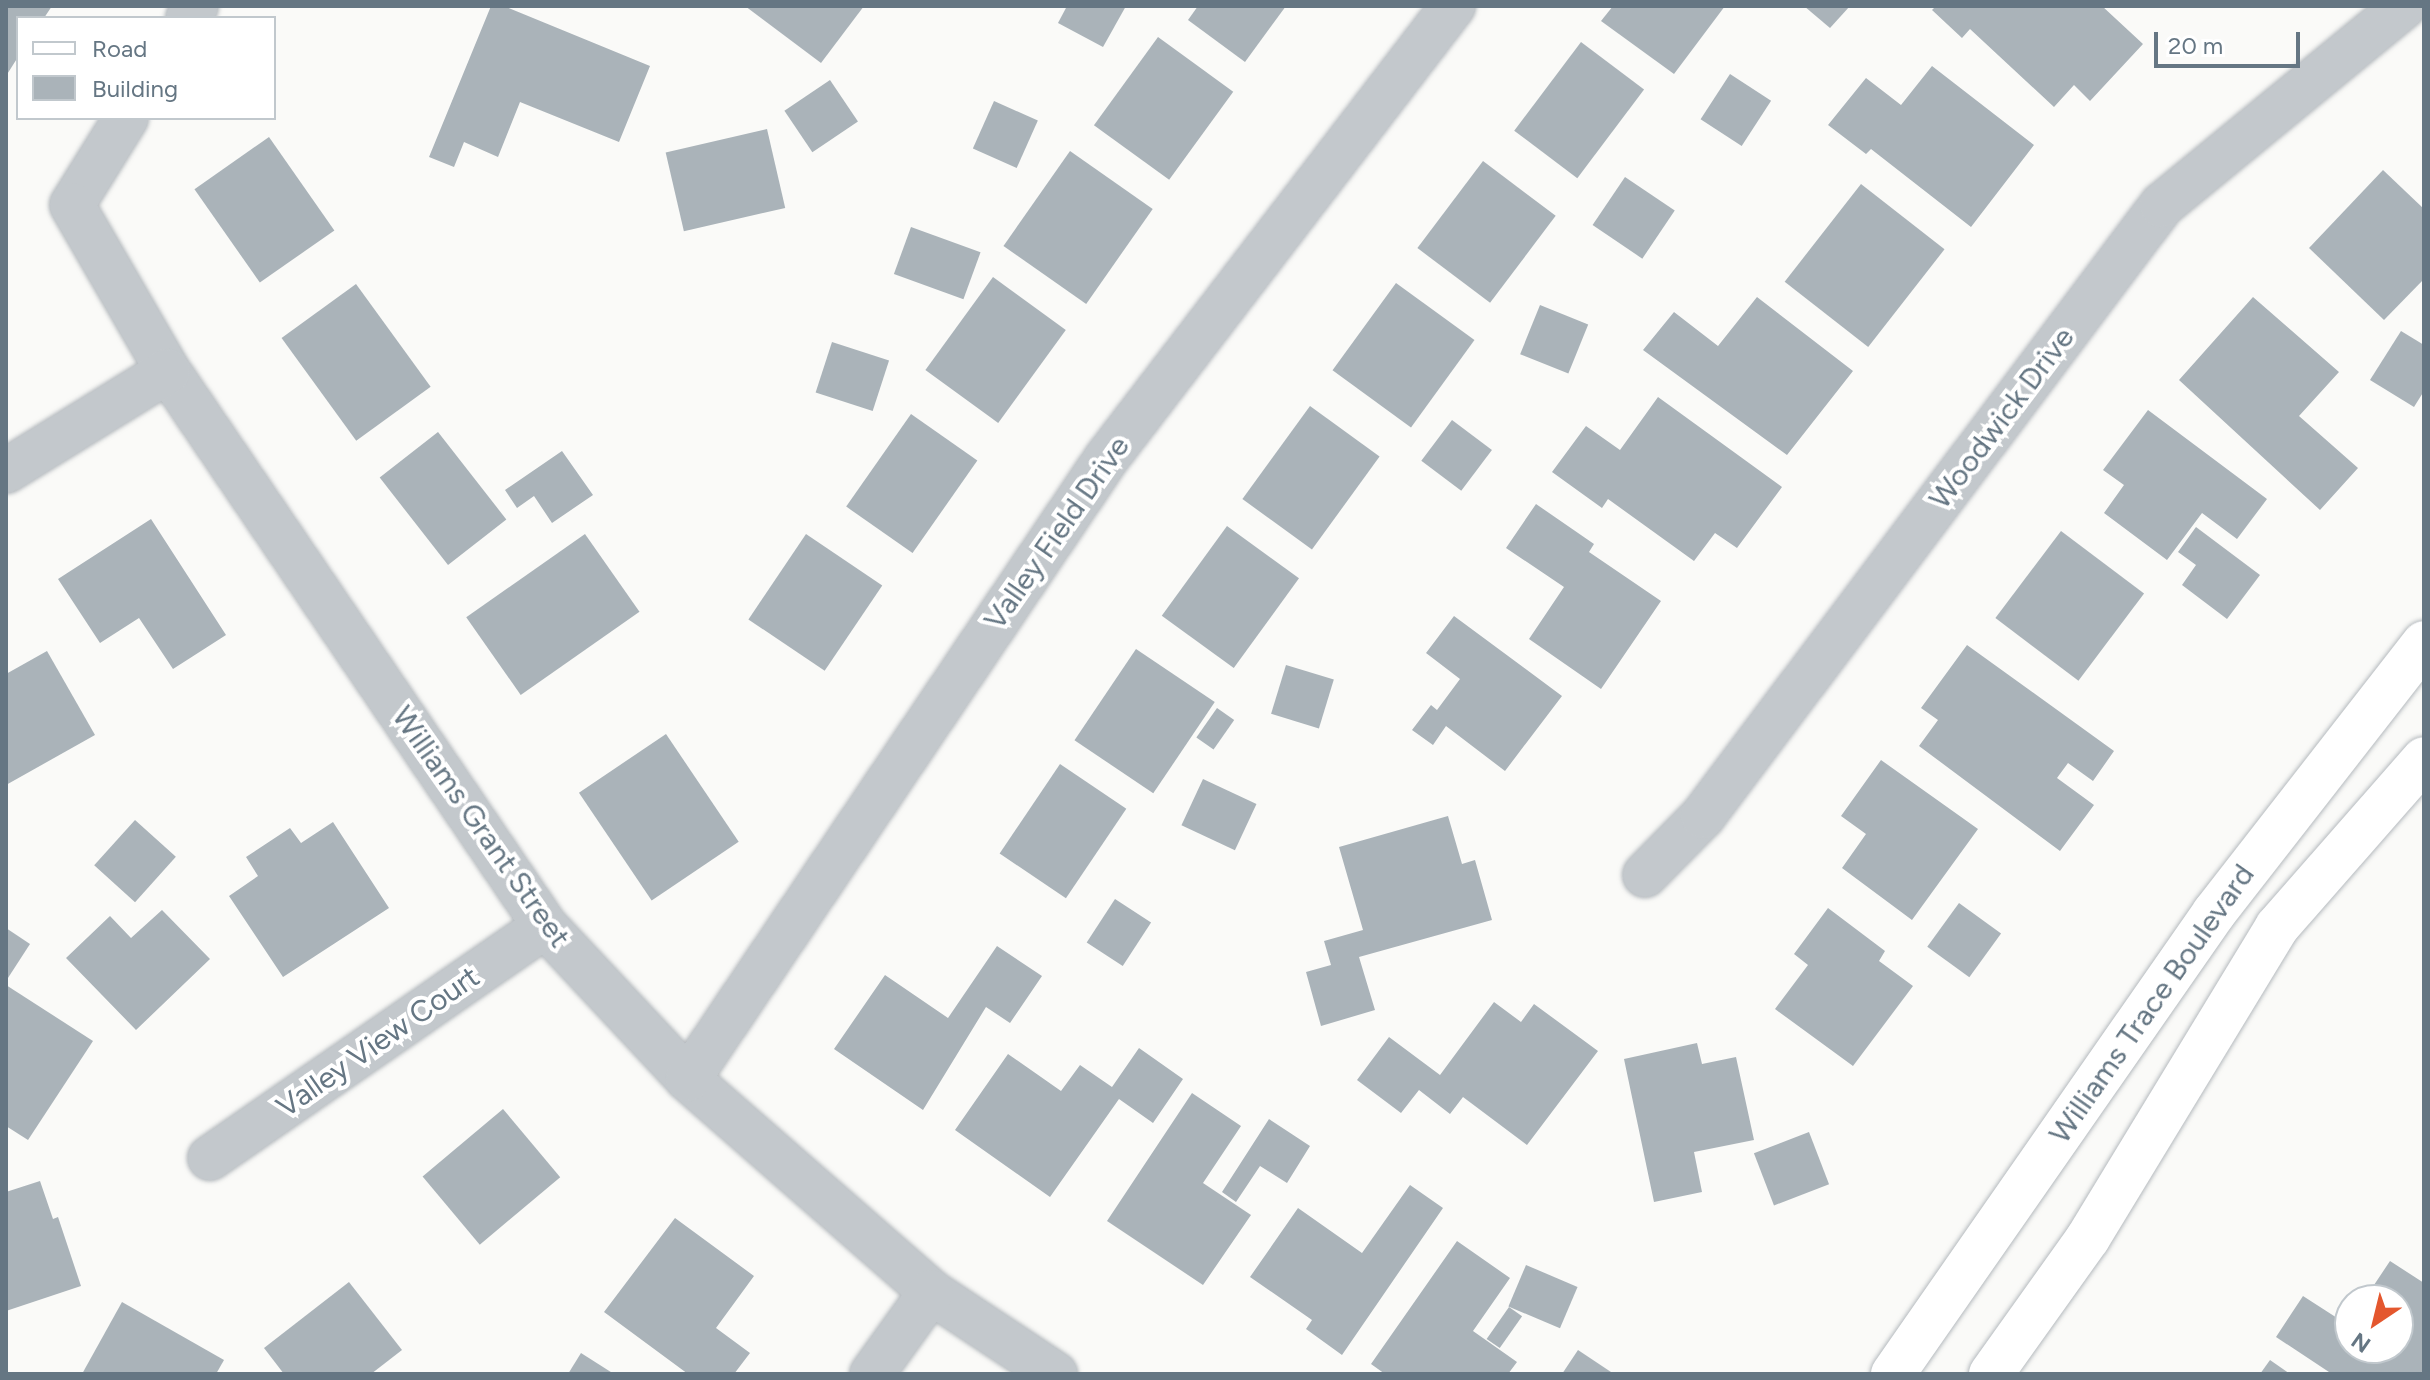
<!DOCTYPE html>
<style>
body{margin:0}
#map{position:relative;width:2430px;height:1380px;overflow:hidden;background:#fafaf8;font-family:Figtree,sans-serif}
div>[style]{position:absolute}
.building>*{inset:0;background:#aab3b9;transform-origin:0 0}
.roads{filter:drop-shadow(0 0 2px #b5babe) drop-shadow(0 0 2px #b5babe)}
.minor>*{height:44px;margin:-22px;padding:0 22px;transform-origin:22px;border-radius:22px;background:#c3c8cc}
.major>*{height:44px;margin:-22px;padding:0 22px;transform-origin:22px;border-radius:22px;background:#fff}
span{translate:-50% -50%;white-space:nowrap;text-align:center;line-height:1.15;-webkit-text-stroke:8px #fff;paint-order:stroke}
.street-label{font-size:30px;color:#657683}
.frame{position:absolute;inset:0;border:8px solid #657683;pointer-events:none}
.legend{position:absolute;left:16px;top:16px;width:260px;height:104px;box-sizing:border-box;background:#fff;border:2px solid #c1c8cd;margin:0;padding:10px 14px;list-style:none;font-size:24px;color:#657683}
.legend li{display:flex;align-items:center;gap:16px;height:40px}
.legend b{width:40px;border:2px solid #c1c8cd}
.north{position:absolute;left:2334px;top:1284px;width:80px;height:80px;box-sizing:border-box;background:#fff;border:2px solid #c1c8cd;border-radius:50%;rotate:215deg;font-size:22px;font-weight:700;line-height:32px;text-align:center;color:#657683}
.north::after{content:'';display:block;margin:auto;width:28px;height:36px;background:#e4572e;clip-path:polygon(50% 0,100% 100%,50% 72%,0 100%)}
.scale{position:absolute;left:2154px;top:32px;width:146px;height:36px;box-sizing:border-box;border:4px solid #657683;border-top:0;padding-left:10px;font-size:24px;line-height:28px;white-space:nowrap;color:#657683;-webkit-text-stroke:6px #fff;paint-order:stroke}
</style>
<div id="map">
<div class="building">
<i style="clip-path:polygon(6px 6px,52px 6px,44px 18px,18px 18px,18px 57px,6px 76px)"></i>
<i style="clip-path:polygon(491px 6px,504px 6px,650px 66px,619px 142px,520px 102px,498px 157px,464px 142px,454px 167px,429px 157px)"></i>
<i style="clip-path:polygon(745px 6px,864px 6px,821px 63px)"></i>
<i style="clip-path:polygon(1067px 6px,1126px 6px,1103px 47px,1058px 23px)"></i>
<i style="clip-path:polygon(1198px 6px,1286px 6px,1245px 62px,1188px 20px)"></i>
<i style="clip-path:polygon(1613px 6px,1725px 6px,1674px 74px,1601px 21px)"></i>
<i style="clip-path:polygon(1804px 6px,1850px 6px,1830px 28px)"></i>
<i style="clip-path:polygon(1936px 6px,2102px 6px,2143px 44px,2090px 101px,2074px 85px,2054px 107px,1970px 29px,1962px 38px,1932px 10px)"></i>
<i style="left:1158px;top:37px;width:93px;height:109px;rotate:36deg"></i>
<i style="left:1581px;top:42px;width:79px;height:111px;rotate:37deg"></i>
<i style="clip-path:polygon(1932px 66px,2034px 145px,1971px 227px,1871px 149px,1866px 154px,1828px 125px,1866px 78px,1901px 105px)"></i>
<i style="left:1730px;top:74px;width:49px;height:54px;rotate:33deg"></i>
<i style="left:830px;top:80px;width:50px;height:55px;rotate:56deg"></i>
<i style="left:994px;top:101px;width:48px;height:52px;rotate:24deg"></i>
<i style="left:767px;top:129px;width:81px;height:104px;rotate:77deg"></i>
<i style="left:269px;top:137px;width:114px;height:91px;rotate:55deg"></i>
<i style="left:1070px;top:151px;width:101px;height:116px;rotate:35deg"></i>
<i style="left:1483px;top:161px;width:91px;height:109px;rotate:37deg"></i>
<i style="clip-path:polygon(2383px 170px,2424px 209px,2424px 279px,2384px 320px,2309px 248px)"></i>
<i style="left:1625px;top:177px;width:60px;height:58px;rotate:34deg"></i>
<i style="left:1861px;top:184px;width:106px;height:124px;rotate:38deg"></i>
<i style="left:911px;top:227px;width:74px;height:50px;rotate:20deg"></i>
<i style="left:993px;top:277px;width:90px;height:115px;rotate:36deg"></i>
<i style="left:1396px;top:283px;width:97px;height:108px;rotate:36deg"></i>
<i style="left:356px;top:284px;width:127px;height:92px;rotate:54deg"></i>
<i style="clip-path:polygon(1757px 297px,1853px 371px,1787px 455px,1643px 350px,1674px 312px,1718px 346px)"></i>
<i style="clip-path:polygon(2253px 297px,2339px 372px,2299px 416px,2358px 468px,2320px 510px,2179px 380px)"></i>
<i style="left:1540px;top:305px;width:52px;height:53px;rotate:22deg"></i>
<i style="clip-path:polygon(2401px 331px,2424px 345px,2424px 391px,2414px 407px,2370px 380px)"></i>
<i style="left:832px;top:342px;width:60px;height:53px;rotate:18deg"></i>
<i style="clip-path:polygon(1658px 397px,1782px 487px,1737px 548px,1715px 533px,1694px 561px,1608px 499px,1602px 508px,1552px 472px,1586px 426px,1620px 450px)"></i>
<i style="left:1310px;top:406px;width:86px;height:115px;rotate:36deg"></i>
<i style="clip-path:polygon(2148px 410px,2267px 499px,2237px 539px,2202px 513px,2167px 560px,2104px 513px,2124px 485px,2103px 470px)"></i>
<i style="left:911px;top:414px;width:81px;height:113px;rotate:35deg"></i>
<i style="left:1452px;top:420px;width:50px;height:51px;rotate:37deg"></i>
<i style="left:438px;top:432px;width:111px;height:74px;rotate:52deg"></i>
<i style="clip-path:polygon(562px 451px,593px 495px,552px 523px,534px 496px,517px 508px,505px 490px)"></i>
<i style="clip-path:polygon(1536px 504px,1594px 544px,1589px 552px,1661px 601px,1601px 689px,1529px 639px,1564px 587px,1506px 548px)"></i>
<i style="clip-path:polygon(151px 519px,226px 635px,173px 669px,139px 618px,100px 643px,58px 579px)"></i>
<i style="left:1227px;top:526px;width:89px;height:111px;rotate:36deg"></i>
<i style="clip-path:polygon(2196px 527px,2260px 575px,2227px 619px,2182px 585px,2196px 565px,2178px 552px)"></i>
<i style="left:2061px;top:531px;width:104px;height:109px;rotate:37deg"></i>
<i style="left:585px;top:534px;width:95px;height:145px;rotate:55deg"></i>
<i style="left:806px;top:534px;width:92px;height:103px;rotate:34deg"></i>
<i style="clip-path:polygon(1454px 616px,1562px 696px,1505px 771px,1446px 726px,1433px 745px,1412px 730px,1431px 705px,1437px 710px,1460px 679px,1426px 653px)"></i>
<i style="clip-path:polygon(1967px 645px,2114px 751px,2093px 781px,2068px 763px,2057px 778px,2094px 805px,2060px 851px,1919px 746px,1938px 720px,1921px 708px)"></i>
<i style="left:1136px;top:649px;width:95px;height:110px;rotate:34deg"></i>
<i style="clip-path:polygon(47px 651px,95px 735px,6px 785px,6px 674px)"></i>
<i style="left:1286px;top:665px;width:50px;height:51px;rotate:17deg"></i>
<i style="left:1217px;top:708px;width:21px;height:36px;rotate:35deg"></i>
<i style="left:666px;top:734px;width:130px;height:105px;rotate:56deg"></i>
<i style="clip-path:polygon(1881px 760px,1978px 829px,1912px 920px,1842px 868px,1866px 834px,1841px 816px)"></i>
<i style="left:1060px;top:764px;width:80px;height:108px;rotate:34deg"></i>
<i style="left:1203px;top:779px;width:59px;height:51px;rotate:25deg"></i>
<i style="clip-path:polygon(1448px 816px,1462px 864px,1475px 860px,1492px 920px,1359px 957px,1375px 1010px,1321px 1026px,1306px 972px,1331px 965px,1324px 941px,1363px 930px,1339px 847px)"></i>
<i style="left:135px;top:820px;width:55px;height:61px;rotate:42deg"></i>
<i style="clip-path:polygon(333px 822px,389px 908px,283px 977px,229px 896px,258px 876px,246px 857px,290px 828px,301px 843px)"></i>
<i style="left:1115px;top:899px;width:43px;height:52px;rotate:33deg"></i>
<i style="left:1959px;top:903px;width:52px;height:54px;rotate:36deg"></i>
<i style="clip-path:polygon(1828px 908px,1885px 951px,1879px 961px,1913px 986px,1853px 1066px,1775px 1009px,1808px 965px,1794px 954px)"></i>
<i style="clip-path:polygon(162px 910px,210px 959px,136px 1030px,66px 958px,110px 916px,131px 938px)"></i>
<i style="clip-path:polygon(6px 928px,30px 944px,6px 981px)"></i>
<i style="clip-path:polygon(997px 946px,1042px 976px,1010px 1023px,986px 1007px,923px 1110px,834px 1049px,885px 975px,948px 1018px)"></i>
<i style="clip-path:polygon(6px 985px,93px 1041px,28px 1140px,6px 1126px)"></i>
<i style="clip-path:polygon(1494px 1002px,1521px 1022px,1534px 1004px,1598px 1051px,1527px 1145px,1463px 1097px,1450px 1114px,1419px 1090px,1401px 1113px,1357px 1080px,1389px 1037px,1440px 1075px)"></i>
<i style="clip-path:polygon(1697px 1043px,1702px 1064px,1736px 1057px,1754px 1140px,1694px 1152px,1702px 1192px,1654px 1202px,1624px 1059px)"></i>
<i style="clip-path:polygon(1139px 1048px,1183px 1079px,1153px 1123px,1119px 1099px,1050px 1197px,955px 1130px,1008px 1054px,1061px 1091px,1080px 1065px,1112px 1087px)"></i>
<i style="clip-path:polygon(1192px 1093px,1241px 1126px,1203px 1183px,1251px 1215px,1203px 1285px,1107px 1221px)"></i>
<i style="left:503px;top:1109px;width:89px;height:105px;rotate:50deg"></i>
<i style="clip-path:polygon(1269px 1119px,1310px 1146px,1287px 1183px,1260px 1166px,1236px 1202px,1222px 1192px)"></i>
<i style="left:1809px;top:1132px;width:56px;height:59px;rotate:69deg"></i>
<i style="clip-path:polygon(40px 1181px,53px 1219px,58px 1217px,81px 1286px,6px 1311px,6px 1192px)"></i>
<i style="clip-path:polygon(1410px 1185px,1443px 1208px,1342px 1355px,1306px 1329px,1312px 1320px,1250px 1277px,1298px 1208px,1362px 1253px)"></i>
<i style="clip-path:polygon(675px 1218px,754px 1276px,716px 1328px,750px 1353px,734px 1374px,688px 1374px,604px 1312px)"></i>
<i style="clip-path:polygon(1457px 1241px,1510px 1278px,1473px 1331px,1517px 1362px,1508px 1374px,1385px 1374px,1371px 1364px)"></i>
<i style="clip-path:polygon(2390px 1261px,2424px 1283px,2424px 1374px,2332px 1374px,2276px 1337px,2303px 1296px,2348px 1325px,2350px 1321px,2350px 1348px,2398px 1348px,2398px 1300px,2364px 1300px)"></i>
<i style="left:1526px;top:1265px;width:56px;height:45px;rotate:23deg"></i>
<i style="clip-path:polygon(349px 1282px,402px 1350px,371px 1374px,284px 1374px,264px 1348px)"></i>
<i style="clip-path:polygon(122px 1302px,224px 1360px,216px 1374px,82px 1374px)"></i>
<i style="left:1509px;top:1307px;width:16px;height:39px;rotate:35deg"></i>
<i style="clip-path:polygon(1578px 1350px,1614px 1374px,1562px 1374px)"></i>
<i style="clip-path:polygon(581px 1353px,614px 1374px,568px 1374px)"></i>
<i style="clip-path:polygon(2270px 1360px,2290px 1374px,2260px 1374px)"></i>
</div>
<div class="roads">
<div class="minor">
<i style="left:188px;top:18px;width:14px;rotate:-56deg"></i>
<i style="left:126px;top:118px;width:102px;rotate:121.8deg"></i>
<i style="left:72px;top:205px;width:192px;rotate:60deg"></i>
<i style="left:168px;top:371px;width:671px;rotate:55.81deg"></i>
<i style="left:545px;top:926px;width:209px;rotate:46.9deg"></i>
<i style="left:688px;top:1079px;width:323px;rotate:41.2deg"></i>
<i style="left:931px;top:1292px;width:149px;rotate:33.5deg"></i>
<i style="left:6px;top:471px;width:190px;rotate:-31.7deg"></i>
<i style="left:1645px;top:875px;width:83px;rotate:-45.5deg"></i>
<i style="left:1703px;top:816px;width:764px;rotate:-53.09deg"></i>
<i style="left:2162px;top:205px;width:313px;rotate:-39.4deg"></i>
<i style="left:688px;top:1079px;width:748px;rotate:-56.01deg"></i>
<i style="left:1106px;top:459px;width:571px;rotate:-52.55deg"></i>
<i style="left:210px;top:1158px;width:407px;rotate:-34.7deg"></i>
<i style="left:872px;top:1374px;width:101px;rotate:-54.3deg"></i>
</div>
<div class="major">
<i style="left:1893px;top:1374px;width:562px;rotate:-55.15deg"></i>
<i style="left:2214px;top:913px;width:342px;rotate:-52.1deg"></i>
<i style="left:1991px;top:1374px;width:167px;rotate:-54.5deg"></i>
<i style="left:2088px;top:1238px;width:364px;rotate:-58.7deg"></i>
<i style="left:2277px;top:927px;width:223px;rotate:-48.8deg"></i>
</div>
</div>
<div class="street-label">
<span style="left:2002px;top:418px;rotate:-53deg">Woodwick Drive</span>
<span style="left:1057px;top:533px;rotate:-55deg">Valley Field Drive</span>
<span style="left:481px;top:827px;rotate:55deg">Williams Grant Street</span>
<span style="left:2152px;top:1004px;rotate:-55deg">Williams Trace Boulevard</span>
<span style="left:378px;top:1042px;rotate:-35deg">Valley View Court</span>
</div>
<div class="frame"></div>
<ul class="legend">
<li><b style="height:10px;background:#fff"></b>Road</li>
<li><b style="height:22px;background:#aab3b9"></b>Building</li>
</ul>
<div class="north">N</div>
<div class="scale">20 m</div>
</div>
